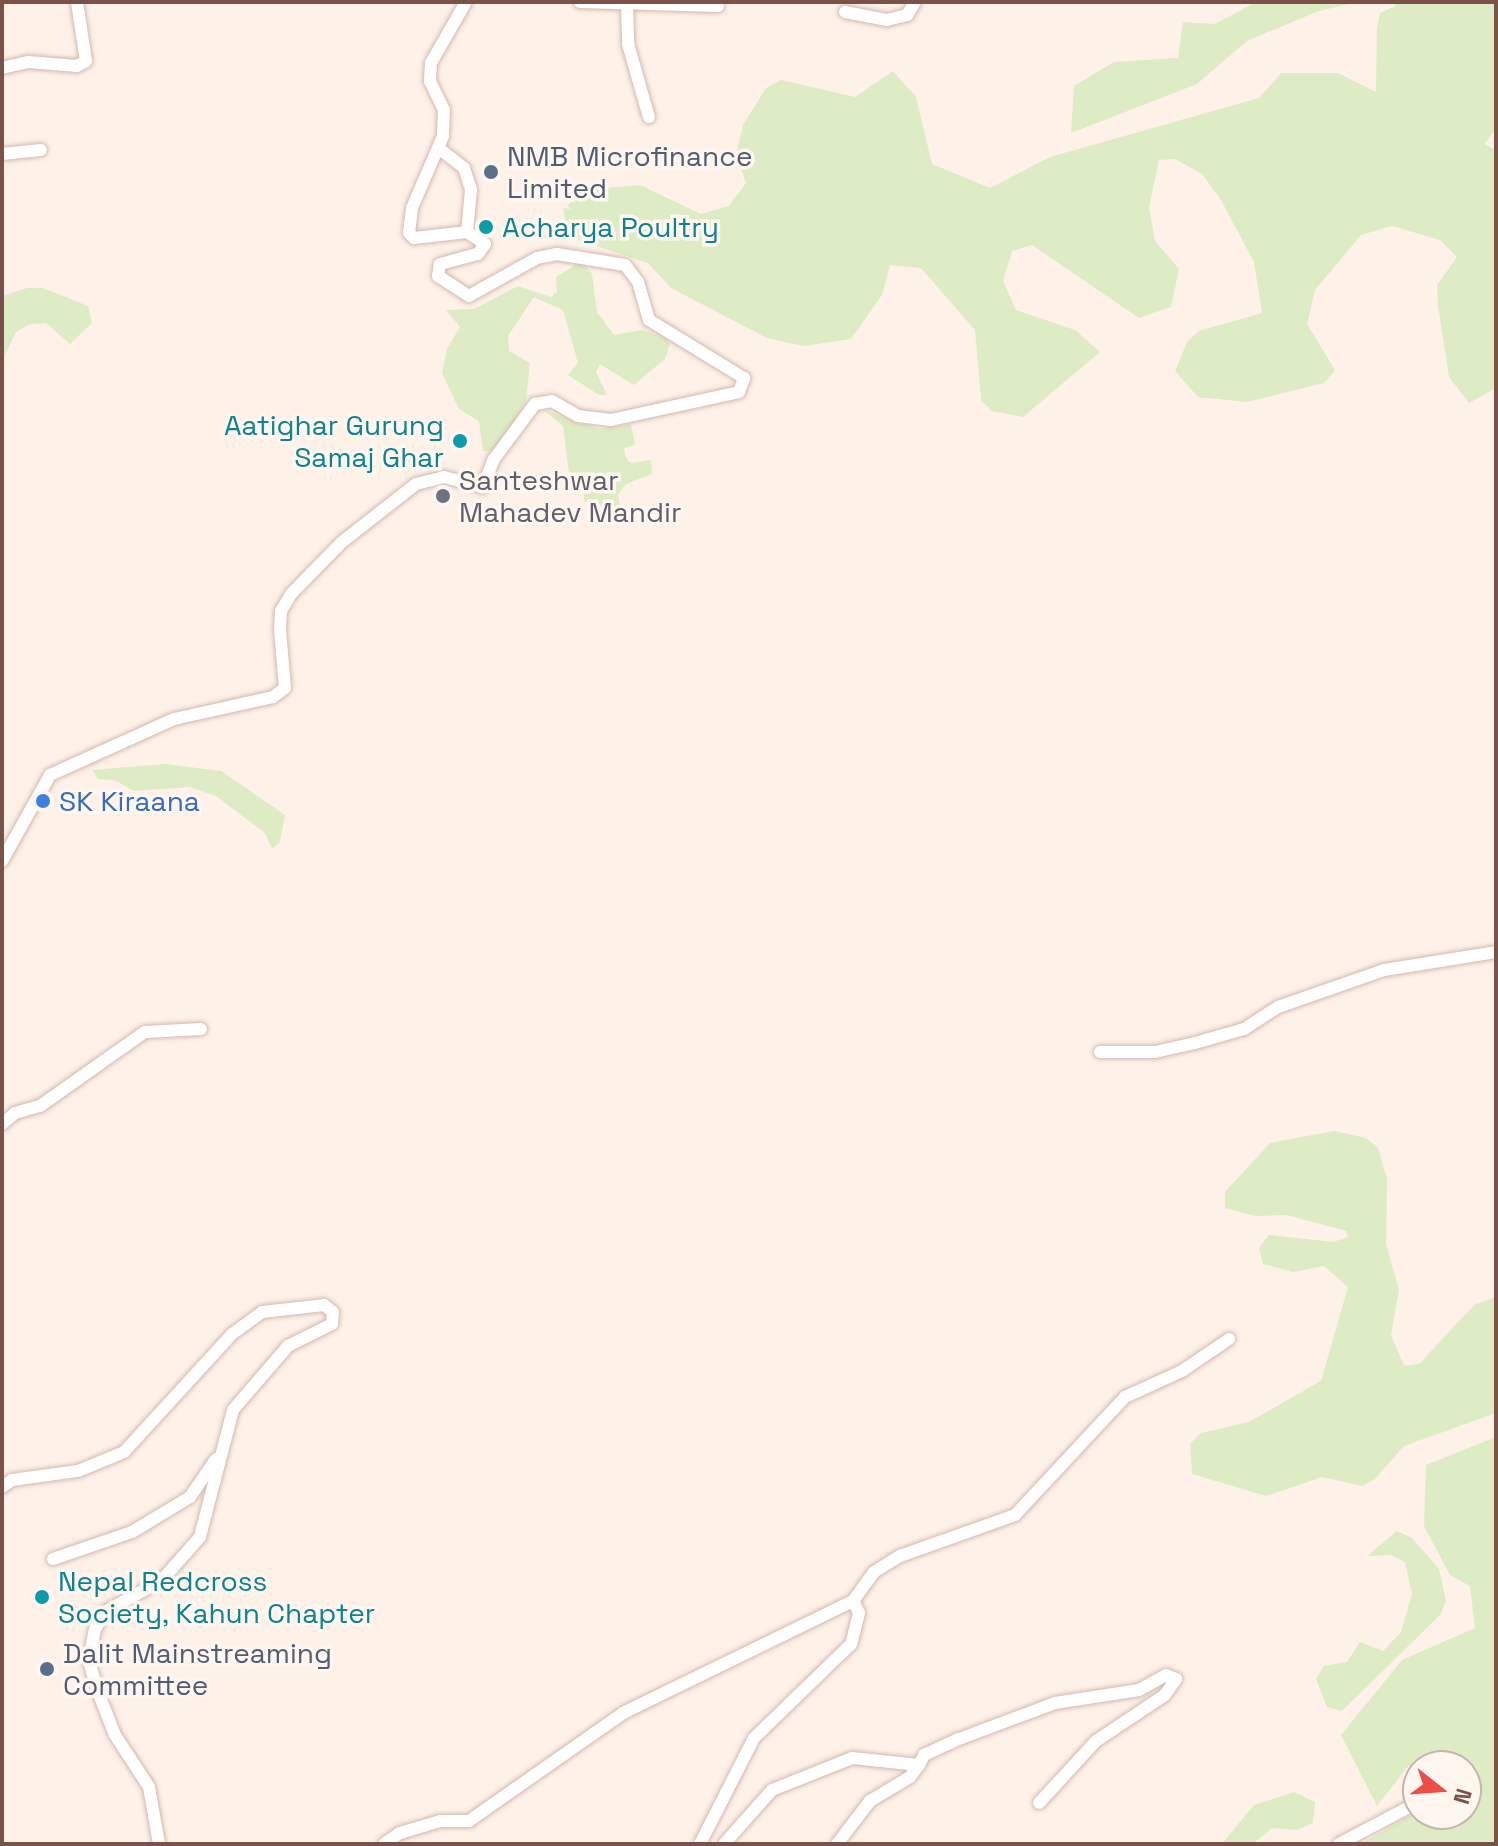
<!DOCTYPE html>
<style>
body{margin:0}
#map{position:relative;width:1498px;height:1846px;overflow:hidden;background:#fdf1e8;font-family:"Space Grotesk",sans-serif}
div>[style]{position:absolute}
.green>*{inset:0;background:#ddecc5}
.roads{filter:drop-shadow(0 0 2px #d3b9af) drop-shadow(0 0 2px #d3b9af)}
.minor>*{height:12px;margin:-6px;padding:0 6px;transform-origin:6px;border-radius:6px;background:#fff}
.dots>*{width:22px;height:22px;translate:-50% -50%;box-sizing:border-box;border:4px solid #fff6f0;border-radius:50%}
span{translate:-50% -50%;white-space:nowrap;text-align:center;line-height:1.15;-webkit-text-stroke:7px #fff6f0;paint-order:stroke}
.service-label{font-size:28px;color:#4e5e75}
.left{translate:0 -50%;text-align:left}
.culture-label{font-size:28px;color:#0d838f}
.right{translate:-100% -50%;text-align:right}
.worship-label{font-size:28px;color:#5b616d}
.shop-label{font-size:28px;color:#366cbe}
.frame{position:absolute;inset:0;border:4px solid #7a524a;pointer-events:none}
.north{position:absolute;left:1402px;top:1750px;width:80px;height:80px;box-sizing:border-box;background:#fff6f0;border:2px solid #cab4ae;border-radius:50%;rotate:107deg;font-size:22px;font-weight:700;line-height:32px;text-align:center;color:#7a524a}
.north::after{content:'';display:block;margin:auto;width:28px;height:36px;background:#ec4d48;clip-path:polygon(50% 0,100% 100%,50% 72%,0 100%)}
</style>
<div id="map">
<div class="green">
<i style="clip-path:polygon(1256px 2px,1358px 2px,1319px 11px,1247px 41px,1197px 84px,1071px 133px,1074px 86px,1114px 62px,1178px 58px,1183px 22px,1215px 24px)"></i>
<i style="clip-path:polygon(1391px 2px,1496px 2px,1496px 129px,1484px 144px,1496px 150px,1496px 388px,1469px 403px,1449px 377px,1438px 306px,1437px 285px,1457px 257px,1440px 240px,1392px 226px,1361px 235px,1315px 290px,1307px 324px,1335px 370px,1324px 383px,1247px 402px,1198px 397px,1175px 371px,1187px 342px,1199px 331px,1262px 313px,1254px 262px,1221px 200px,1202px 174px,1175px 159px,1159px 160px,1149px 208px,1155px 241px,1179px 269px,1171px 307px,1139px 318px,1032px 245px,1012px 251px,1003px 281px,1016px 310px,1075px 330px,1100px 352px,1023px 417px,992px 411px,981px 400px,975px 330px,921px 268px,890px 265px,882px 295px,851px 339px,803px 346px,767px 338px,671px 288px,648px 263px,569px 237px,563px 208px,571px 209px,567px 205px,595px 189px,640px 185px,701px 214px,729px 206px,746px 183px,736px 155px,743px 125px,766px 88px,781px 80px,855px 97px,893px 71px,916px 97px,932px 164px,990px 188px,1050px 157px,1259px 98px,1281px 73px,1338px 73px,1376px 92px,1377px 28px,1380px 13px,1396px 6px)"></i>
<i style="clip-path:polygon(582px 261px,592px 274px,597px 312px,614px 335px,642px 330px,665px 338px,670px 344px,665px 359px,634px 385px,600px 364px,596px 372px,607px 395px,599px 395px,568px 375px,578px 363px,563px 310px,534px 297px,508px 336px,509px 351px,530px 363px,526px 402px,504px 437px,492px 451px,483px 451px,479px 421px,459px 409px,442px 373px,447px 349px,460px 327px,446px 310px,474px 309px,518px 286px,551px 297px,557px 292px,556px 277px)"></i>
<i style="clip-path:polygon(27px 288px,43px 288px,88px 306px,92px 323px,70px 344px,46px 323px,30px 324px,16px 332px,2px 361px,2px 296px)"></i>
<i style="clip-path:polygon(544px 410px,599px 429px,631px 424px,635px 445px,624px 448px,625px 456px,630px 463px,651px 460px,652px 474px,626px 484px,618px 494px,621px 510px,584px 502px,583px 482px,569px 473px,563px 426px)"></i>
<i style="clip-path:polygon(165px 764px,221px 771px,285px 815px,280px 842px,272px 849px,265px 833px,216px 796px,190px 787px,134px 791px,114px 780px,98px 779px,92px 770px)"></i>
<i style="clip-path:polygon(1334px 1131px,1366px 1138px,1378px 1148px,1387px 1179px,1386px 1244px,1399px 1290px,1391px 1335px,1404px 1366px,1419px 1364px,1475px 1304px,1496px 1297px,1496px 1413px,1404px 1446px,1375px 1479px,1362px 1486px,1322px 1477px,1266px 1496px,1192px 1474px,1190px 1444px,1201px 1433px,1249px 1422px,1321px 1381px,1348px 1287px,1324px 1266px,1293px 1272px,1263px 1264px,1259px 1248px,1269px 1235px,1333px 1242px,1348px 1237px,1346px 1231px,1287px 1215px,1255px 1216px,1225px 1208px,1225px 1192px,1270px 1143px)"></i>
<i style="clip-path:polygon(1496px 1437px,1496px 1844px,1361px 1844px,1418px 1811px,1466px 1814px,1466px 1766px,1418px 1766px,1418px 1772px,1409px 1765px,1377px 1806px,1341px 1735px,1402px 1660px,1475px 1628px,1470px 1586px,1450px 1575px,1424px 1526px,1426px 1465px)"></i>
<i style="clip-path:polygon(1397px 1531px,1412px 1538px,1439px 1569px,1446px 1601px,1440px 1615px,1342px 1711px,1327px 1707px,1316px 1679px,1324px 1666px,1347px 1662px,1360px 1642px,1383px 1651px,1401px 1632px,1412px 1594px,1405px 1562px,1391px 1555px,1367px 1556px)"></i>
<i style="clip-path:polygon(1294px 1792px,1315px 1802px,1313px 1823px,1297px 1830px,1272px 1828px,1253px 1844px,1222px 1844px,1254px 1805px)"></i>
</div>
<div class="roads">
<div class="minor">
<i style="left:580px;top:2px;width:138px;rotate:1.7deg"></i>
<i style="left:627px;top:7px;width:37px;rotate:88deg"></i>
<i style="left:628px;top:44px;width:76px;rotate:74deg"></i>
<i style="left:845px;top:12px;width:43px;rotate:10.8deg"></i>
<i style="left:887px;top:20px;width:21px;rotate:-14deg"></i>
<i style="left:907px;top:15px;width:15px;rotate:-58deg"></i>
<i style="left:2px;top:68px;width:27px;rotate:-13deg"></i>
<i style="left:28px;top:62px;width:49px;rotate:4.7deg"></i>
<i style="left:77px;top:66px;width:10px;rotate:-29deg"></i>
<i style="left:86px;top:61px;width:60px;rotate:-98.7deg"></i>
<i style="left:441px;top:150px;width:29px;rotate:38deg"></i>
<i style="left:464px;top:168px;width:23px;rotate:72deg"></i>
<i style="left:471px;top:190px;width:42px;rotate:95.4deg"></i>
<i style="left:2px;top:154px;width:39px;rotate:-6deg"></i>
<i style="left:2px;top:861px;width:98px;rotate:-60.8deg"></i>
<i style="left:50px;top:775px;width:136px;rotate:-24.3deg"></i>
<i style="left:174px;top:719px;width:101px;rotate:-12.5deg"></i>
<i style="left:273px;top:697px;width:15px;rotate:-37deg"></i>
<i style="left:285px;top:688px;width:58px;rotate:-94.9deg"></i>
<i style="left:280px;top:630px;width:19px;rotate:-87deg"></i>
<i style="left:281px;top:611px;width:21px;rotate:-59deg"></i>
<i style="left:292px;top:593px;width:71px;rotate:-45.6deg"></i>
<i style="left:342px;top:542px;width:94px;rotate:-38.1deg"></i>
<i style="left:416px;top:484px;width:29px;rotate:-14deg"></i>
<i style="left:444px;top:477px;width:40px;rotate:14.4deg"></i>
<i style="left:483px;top:487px;width:30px;rotate:-69deg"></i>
<i style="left:494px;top:459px;width:69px;rotate:-53.3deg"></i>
<i style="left:535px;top:404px;width:17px;rotate:-10deg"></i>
<i style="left:552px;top:401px;width:30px;rotate:30deg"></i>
<i style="left:578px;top:416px;width:33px;rotate:7deg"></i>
<i style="left:611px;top:420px;width:131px;rotate:-12.3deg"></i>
<i style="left:739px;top:392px;width:15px;rotate:-70deg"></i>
<i style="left:744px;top:378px;width:111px;rotate:-148.6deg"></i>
<i style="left:649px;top:320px;width:40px;rotate:-106deg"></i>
<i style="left:638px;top:282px;width:21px;rotate:-127deg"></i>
<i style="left:625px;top:265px;width:69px;rotate:-170.8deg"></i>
<i style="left:557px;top:254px;width:20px;rotate:169deg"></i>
<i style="left:537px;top:258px;width:78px;rotate:150.8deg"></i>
<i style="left:469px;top:296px;width:37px;rotate:-147deg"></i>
<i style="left:438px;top:276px;width:12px;rotate:-81deg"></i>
<i style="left:440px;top:264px;width:39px;rotate:-15deg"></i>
<i style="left:478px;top:254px;width:12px;rotate:-55deg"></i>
<i style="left:485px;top:244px;width:22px;rotate:-146deg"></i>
<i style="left:467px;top:232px;width:53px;rotate:173.5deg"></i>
<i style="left:414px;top:238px;width:7px;rotate:-135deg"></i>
<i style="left:409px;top:233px;width:25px;rotate:-83deg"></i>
<i style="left:412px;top:208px;width:78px;rotate:-66.7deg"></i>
<i style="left:443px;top:136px;width:26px;rotate:-88deg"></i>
<i style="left:444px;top:110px;width:32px;rotate:-116deg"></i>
<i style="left:430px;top:81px;width:18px;rotate:-87deg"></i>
<i style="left:431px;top:63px;width:70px;rotate:-60.2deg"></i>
<i style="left:1100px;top:1052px;width:55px"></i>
<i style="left:1155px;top:1052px;width:41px;rotate:-12.7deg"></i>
<i style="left:1195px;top:1043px;width:51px;rotate:-15.9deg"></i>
<i style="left:1244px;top:1029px;width:40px;rotate:-32.9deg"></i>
<i style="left:1278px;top:1007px;width:112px;rotate:-19.2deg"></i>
<i style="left:1384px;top:970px;width:113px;rotate:-9.1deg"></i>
<i style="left:2px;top:1124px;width:17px;rotate:-40deg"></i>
<i style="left:15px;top:1113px;width:26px;rotate:-16deg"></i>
<i style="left:40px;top:1106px;width:128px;rotate:-35.2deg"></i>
<i style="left:145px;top:1032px;width:56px;rotate:-3.1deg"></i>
<i style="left:2px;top:1487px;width:12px;rotate:-35deg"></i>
<i style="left:12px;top:1480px;width:67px;rotate:-7.8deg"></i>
<i style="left:78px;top:1471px;width:50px;rotate:-22.4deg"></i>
<i style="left:124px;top:1452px;width:160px;rotate:-47.5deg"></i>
<i style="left:232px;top:1334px;width:37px;rotate:-36deg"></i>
<i style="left:262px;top:1312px;width:62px;rotate:-6.4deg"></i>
<i style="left:324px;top:1305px;width:11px;rotate:38deg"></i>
<i style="left:333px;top:1312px;width:12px;rotate:95deg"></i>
<i style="left:332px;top:1324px;width:49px;rotate:153.4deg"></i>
<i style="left:288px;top:1346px;width:84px;rotate:130.7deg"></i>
<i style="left:233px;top:1410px;width:131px;rotate:104.6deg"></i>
<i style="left:200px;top:1537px;width:57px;rotate:131.5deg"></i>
<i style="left:162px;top:1580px;width:65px;rotate:150.7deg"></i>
<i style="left:105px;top:1612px;width:20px;rotate:120deg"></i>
<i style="left:95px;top:1629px;width:33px;rotate:101deg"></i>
<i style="left:89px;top:1661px;width:32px;rotate:74deg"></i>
<i style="left:98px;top:1692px;width:46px;rotate:68.4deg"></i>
<i style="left:115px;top:1735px;width:62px;rotate:56.8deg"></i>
<i style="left:149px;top:1787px;width:58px;rotate:80deg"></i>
<i style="left:53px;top:1559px;width:83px;rotate:-18.9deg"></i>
<i style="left:132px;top:1532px;width:68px;rotate:-31.1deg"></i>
<i style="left:190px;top:1497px;width:46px;rotate:-55.6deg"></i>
<i style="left:853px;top:1601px;width:36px;rotate:-54deg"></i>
<i style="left:874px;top:1572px;width:31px;rotate:-32deg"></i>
<i style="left:900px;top:1556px;width:122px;rotate:-19.6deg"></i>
<i style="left:1015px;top:1515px;width:161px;rotate:-47deg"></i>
<i style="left:1125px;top:1397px;width:63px;rotate:-24.5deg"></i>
<i style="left:1182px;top:1371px;width:57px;rotate:-34.2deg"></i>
<i style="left:919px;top:1765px;width:11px;rotate:-63deg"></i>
<i style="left:924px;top:1755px;width:38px;rotate:-25deg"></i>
<i style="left:959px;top:1739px;width:103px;rotate:-20.6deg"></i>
<i style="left:1055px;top:1703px;width:85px;rotate:-8.8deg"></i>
<i style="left:1139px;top:1690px;width:31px;rotate:-29deg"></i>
<i style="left:1166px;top:1675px;width:11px;rotate:22deg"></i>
<i style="left:1176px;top:1679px;width:19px;rotate:125deg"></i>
<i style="left:1165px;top:1695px;width:83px;rotate:146.3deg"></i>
<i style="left:1096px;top:1741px;width:84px;rotate:132.6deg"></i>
<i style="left:384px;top:1844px;width:19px;rotate:-35deg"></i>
<i style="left:400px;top:1833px;width:42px;rotate:-16.7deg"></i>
<i style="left:440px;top:1821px;width:29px"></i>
<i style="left:469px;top:1821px;width:188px;rotate:-35deg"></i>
<i style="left:623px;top:1713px;width:256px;rotate:-26deg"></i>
<i style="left:853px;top:1601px;width:13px;rotate:63deg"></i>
<i style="left:859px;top:1613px;width:32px;rotate:104deg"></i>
<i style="left:851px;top:1644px;width:135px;rotate:135.9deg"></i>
<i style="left:754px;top:1738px;width:119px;rotate:117deg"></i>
<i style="left:724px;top:1844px;width:72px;rotate:-48.4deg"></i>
<i style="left:772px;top:1790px;width:86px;rotate:-21.8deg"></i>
<i style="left:852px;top:1758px;width:67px;rotate:6deg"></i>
<i style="left:919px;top:1765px;width:15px;rotate:127deg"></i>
<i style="left:910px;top:1777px;width:47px;rotate:149deg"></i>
<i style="left:870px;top:1801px;width:54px;rotate:127.5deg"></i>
<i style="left:1339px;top:1844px;width:84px;rotate:-27.8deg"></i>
</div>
</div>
<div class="dots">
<i style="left:491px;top:172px;background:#5c6f8a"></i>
<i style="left:486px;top:227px;background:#0f9aa8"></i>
<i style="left:460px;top:441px;background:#0f9aa8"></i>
<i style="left:443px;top:496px;background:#6b7280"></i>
<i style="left:43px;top:801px;background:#3f7fe0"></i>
<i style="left:42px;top:1597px;background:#0f9aa8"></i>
<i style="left:47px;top:1669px;background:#5c6f8a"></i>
</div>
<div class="service-label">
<span class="left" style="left:507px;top:172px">NMB Microfinance<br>Limited</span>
<span class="left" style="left:63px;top:1669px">Dalit Mainstreaming<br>Committee</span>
</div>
<div class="culture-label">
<span class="left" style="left:502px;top:227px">Acharya Poultry</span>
<span class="right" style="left:444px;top:441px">Aatighar Gurung<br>Samaj Ghar</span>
<span class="left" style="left:58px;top:1597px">Nepal Redcross<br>Society, Kahun Chapter</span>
</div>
<div class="worship-label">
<span class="left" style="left:459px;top:496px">Santeshwar<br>Mahadev Mandir</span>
</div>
<div class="shop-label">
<span class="left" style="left:59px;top:801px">SK Kiraana</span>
</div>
<div class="frame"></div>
<div class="north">N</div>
</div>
